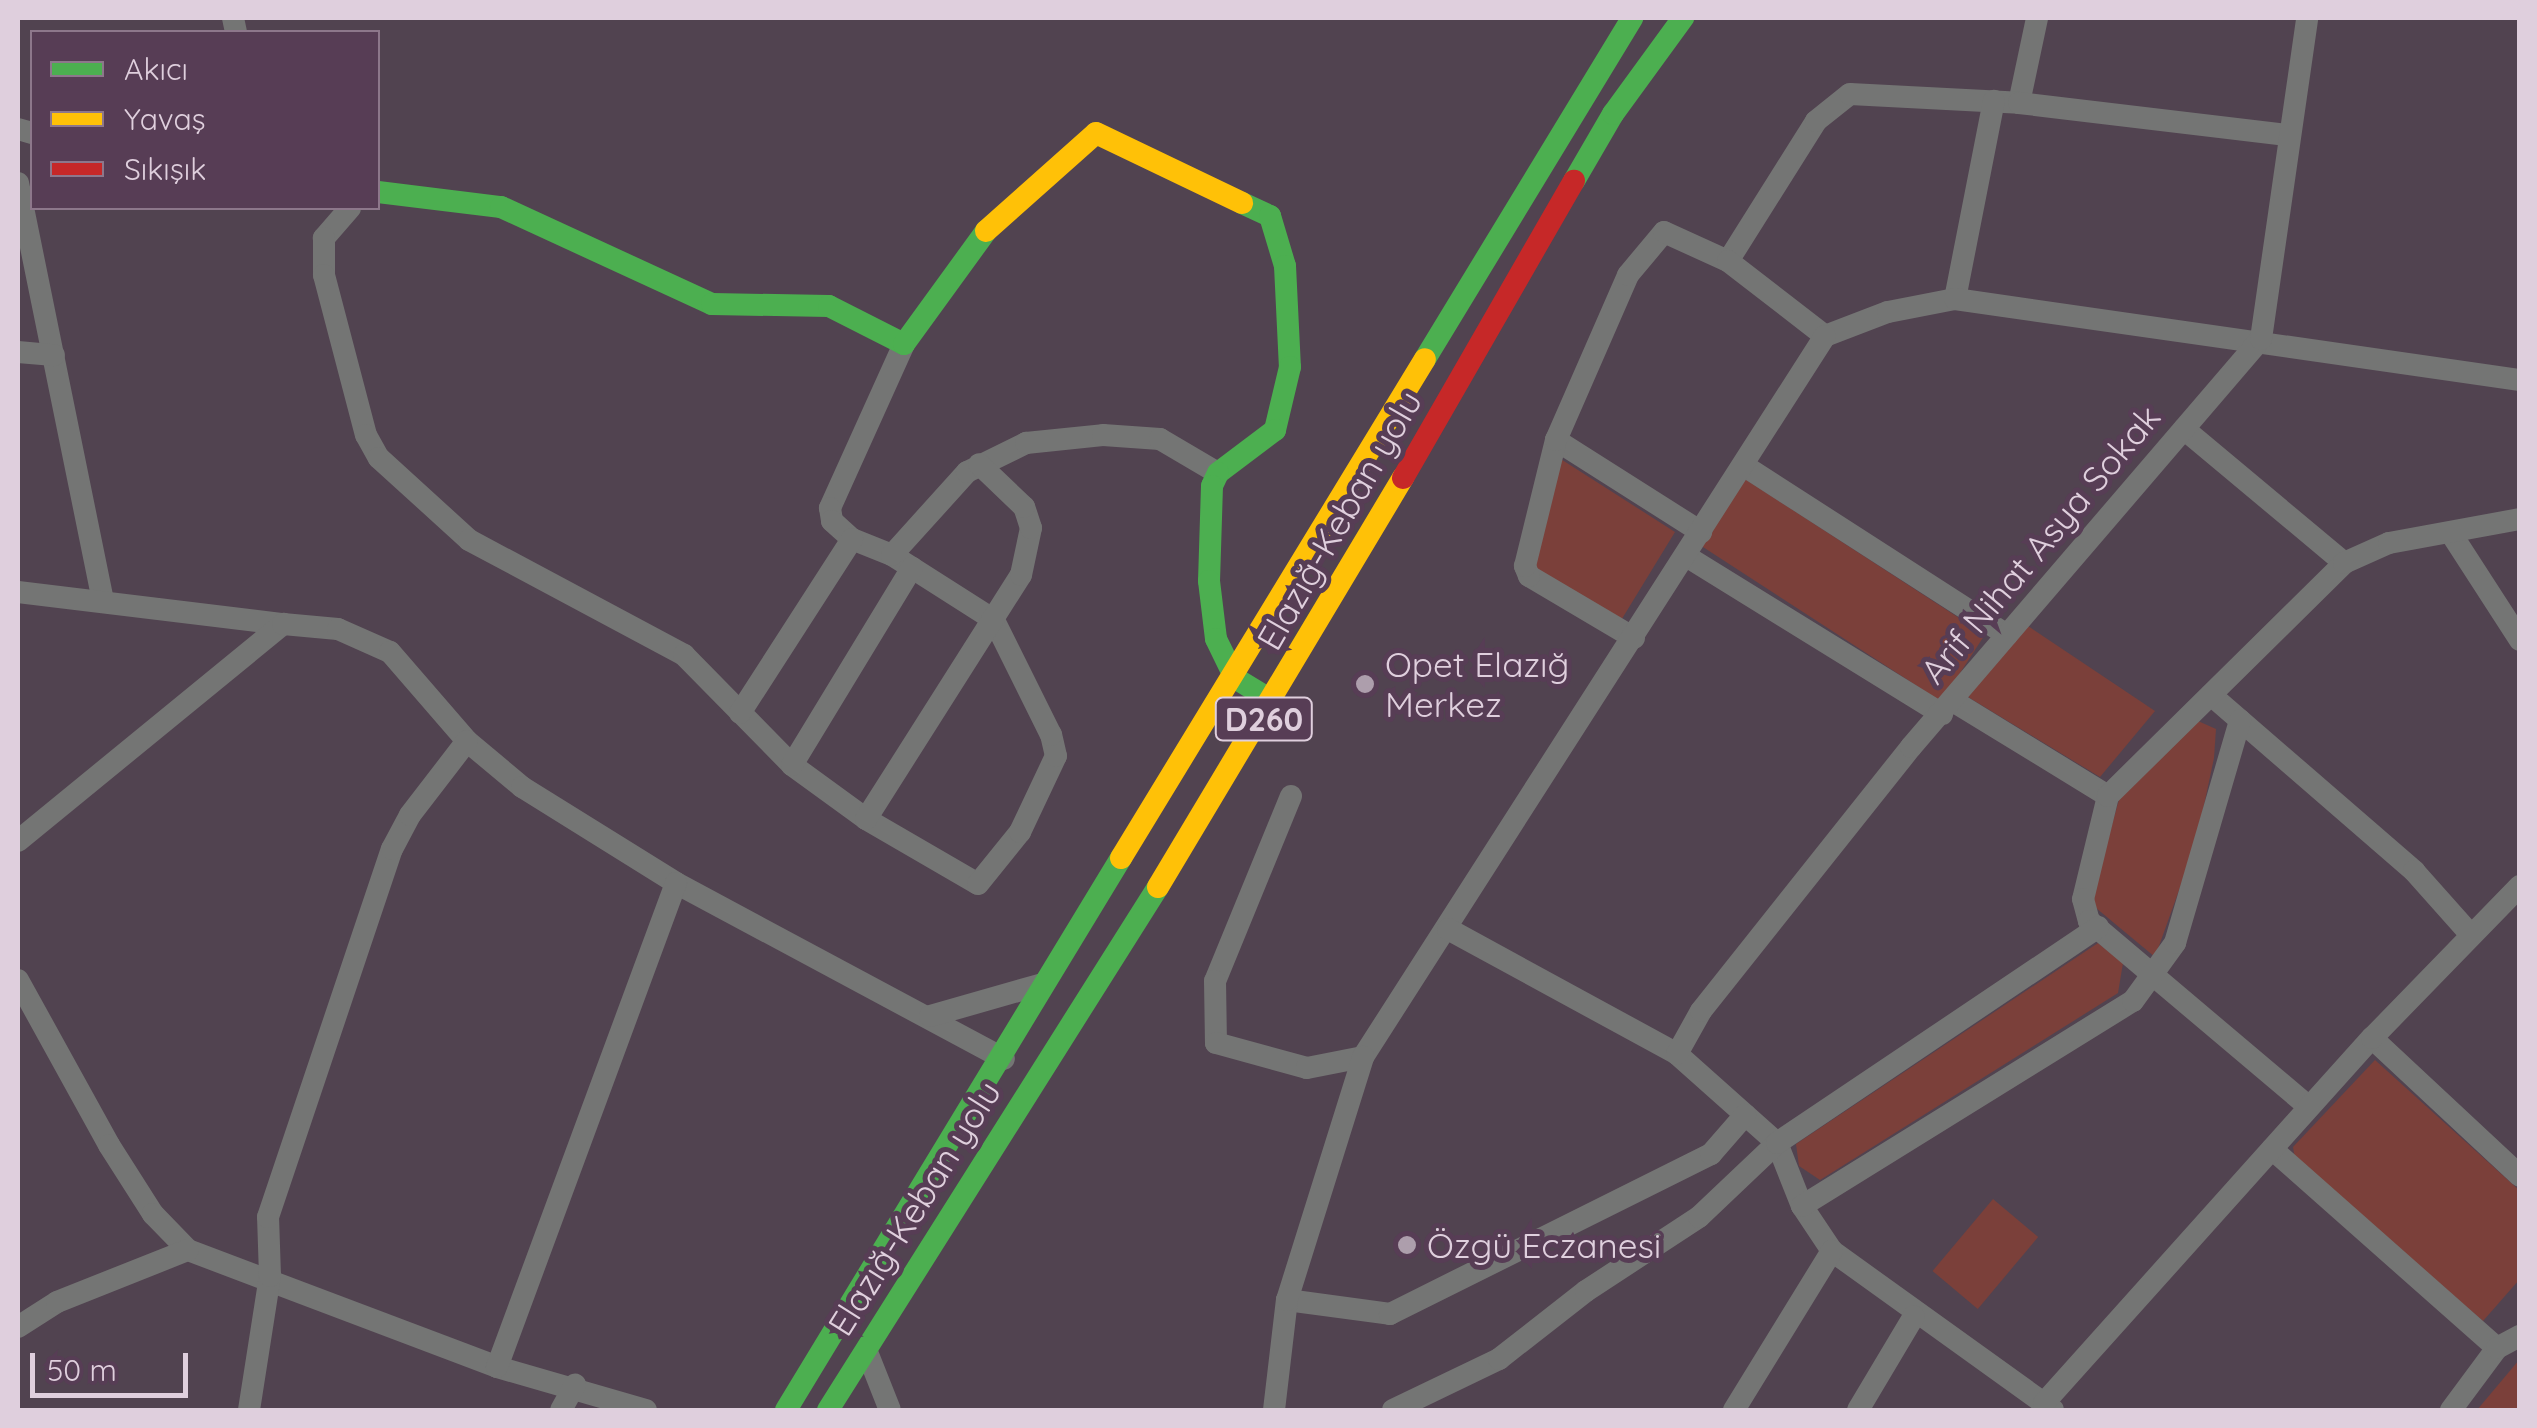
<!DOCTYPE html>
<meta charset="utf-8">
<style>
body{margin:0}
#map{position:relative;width:2537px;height:1428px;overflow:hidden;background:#514350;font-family:Quicksand,sans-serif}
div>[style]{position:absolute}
.green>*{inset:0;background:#7b403a;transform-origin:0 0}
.street>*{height:22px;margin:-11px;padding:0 11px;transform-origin:11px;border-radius:11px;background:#747574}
.fast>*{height:22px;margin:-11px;padding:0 11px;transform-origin:11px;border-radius:11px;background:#4caf50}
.slow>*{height:22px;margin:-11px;padding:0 11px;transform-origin:11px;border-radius:11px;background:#ffc107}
.jam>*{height:22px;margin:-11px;padding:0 11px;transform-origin:11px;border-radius:11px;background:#c62828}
.dots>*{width:28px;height:28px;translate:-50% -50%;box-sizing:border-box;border:5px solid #573d55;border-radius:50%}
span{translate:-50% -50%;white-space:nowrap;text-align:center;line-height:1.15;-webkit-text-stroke:10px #573d55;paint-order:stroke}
.shield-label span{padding:2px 8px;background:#573d55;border:2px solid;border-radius:8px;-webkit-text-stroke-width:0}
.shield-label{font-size:32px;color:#dfcfdd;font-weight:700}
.street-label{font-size:35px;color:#dfcfdd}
.poi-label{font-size:35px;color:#dfcfdd}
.left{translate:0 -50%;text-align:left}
.frame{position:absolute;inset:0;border:20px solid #dfcfdd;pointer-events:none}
.legend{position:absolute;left:30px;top:30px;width:350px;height:180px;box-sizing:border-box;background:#573d55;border:2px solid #8d778b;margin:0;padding:12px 18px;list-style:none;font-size:30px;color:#dfcfdd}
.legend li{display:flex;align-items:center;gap:20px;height:50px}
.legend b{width:50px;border:2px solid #8d778b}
.scale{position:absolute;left:30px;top:1353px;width:158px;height:45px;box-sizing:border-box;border:5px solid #dfcfdd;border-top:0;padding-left:12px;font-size:30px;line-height:35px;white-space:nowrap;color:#dfcfdd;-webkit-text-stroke:8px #573d55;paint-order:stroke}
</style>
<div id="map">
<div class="green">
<i style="clip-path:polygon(1556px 456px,1675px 532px,1620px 622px,1529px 568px)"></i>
<i style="left:1745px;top:479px;width:286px;height:80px;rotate:33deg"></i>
<i style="clip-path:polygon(2025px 624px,2155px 711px,2100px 777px,1968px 697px)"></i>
<i style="clip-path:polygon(2198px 721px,2216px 729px,2214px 758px,2196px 843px,2155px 957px,2090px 903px,2120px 796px)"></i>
<i style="clip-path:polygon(2098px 943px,2123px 963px,2118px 993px,1820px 1180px,1799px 1166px,1796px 1144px)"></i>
<i style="clip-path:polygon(2375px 1060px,2519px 1190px,2519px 1280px,2483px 1321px,2295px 1159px,2293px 1147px)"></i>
<i style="left:1993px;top:1199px;width:59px;height:94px;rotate:40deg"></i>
<i style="clip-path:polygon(2519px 1360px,2519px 1410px,2477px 1410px)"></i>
</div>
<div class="street">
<i style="left:233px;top:18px;width:14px;rotate:78deg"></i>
<i style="left:2019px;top:103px;width:87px;rotate:-78deg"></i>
<i style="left:18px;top:129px;width:15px;rotate:16deg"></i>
<i style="left:18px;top:183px;width:425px;rotate:78.5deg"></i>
<i style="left:350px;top:208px;width:40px;rotate:131deg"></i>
<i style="left:324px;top:238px;width:37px;rotate:90deg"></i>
<i style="left:324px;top:275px;width:165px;rotate:75.3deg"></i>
<i style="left:366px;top:435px;width:26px;rotate:61deg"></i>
<i style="left:379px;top:458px;width:122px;rotate:42.3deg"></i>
<i style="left:469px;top:540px;width:244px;rotate:28.1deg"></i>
<i style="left:684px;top:655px;width:154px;rotate:45.5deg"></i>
<i style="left:792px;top:765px;width:92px;rotate:36.1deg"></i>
<i style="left:866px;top:819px;width:129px;rotate:30.1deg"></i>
<i style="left:978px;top:884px;width:67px;rotate:-51.1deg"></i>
<i style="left:1020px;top:832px;width:84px;rotate:-64.7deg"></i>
<i style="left:1056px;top:756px;width:22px;rotate:-103deg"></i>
<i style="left:1051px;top:735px;width:128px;rotate:-116.4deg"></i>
<i style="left:994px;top:620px;width:121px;rotate:-147.5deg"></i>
<i style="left:1728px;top:261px;width:165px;rotate:-57.8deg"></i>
<i style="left:1816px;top:121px;width:43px;rotate:-38.5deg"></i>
<i style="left:1850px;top:94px;width:169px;rotate:3deg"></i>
<i style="left:2019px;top:103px;width:272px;rotate:6.8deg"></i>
<i style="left:1955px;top:299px;width:202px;rotate:-78.9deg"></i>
<i style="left:904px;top:344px;width:180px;rotate:114.3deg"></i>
<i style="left:830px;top:508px;width:13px;rotate:81deg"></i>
<i style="left:832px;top:521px;width:27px;rotate:42deg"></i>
<i style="left:852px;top:539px;width:43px;rotate:21.8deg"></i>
<i style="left:892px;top:555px;width:112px;rotate:-47.9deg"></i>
<i style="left:967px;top:472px;width:66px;rotate:-26.2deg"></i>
<i style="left:1026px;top:443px;width:77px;rotate:-5.9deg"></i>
<i style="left:1103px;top:435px;width:57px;rotate:4deg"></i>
<i style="left:1160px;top:439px;width:67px;rotate:30.4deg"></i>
<i style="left:18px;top:352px;width:36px;rotate:5deg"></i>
<i style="left:2184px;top:429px;width:209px;rotate:39.9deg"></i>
<i style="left:1556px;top:440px;width:172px;rotate:32.4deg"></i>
<i style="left:1743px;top:465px;width:314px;rotate:32.8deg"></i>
<i style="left:2452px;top:535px;width:125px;rotate:57.1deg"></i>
<i style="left:1686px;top:556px;width:301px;rotate:31.7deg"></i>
<i style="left:18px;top:592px;width:267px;rotate:6.9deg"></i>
<i style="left:1634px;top:638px;width:122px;rotate:-149.4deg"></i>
<i style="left:1529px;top:576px;width:11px;rotate:-112deg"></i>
<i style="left:1525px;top:566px;width:130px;rotate:-76.2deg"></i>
<i style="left:1556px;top:440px;width:180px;rotate:-66.4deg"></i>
<i style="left:1628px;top:275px;width:56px;rotate:-50.1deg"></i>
<i style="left:1664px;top:232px;width:70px;rotate:24.4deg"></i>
<i style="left:1728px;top:261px;width:123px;rotate:37.7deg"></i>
<i style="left:1825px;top:336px;width:67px;rotate:-20.9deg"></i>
<i style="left:1888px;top:312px;width:68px;rotate:-11deg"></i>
<i style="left:1955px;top:299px;width:571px;rotate:8.16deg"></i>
<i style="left:2211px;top:695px;width:269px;rotate:40.9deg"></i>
<i style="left:2414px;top:871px;width:86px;rotate:48.3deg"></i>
<i style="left:1953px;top:701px;width:182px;rotate:31.5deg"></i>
<i style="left:2108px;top:796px;width:106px;rotate:103.6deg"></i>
<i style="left:2083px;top:899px;width:23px;rotate:75deg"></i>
<i style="left:2089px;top:921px;width:288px;rotate:40.2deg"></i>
<i style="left:740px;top:713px;width:207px;rotate:-57.2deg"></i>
<i style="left:792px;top:765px;width:231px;rotate:-58.7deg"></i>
<i style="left:1291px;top:796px;width:200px;rotate:112.3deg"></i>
<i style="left:1215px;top:981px;width:62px;rotate:89.1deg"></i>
<i style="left:1216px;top:1043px;width:94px;rotate:15.4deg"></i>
<i style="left:1307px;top:1068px;width:57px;rotate:-11.1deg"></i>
<i style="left:1363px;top:1057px;width:856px;rotate:-57.35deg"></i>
<i style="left:2108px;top:796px;width:332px;rotate:-44.6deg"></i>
<i style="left:2344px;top:563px;width:49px;rotate:-24deg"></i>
<i style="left:2389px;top:543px;width:133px;rotate:-10.4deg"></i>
<i style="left:866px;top:819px;width:289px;rotate:-57.6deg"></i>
<i style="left:1021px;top:575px;width:48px;rotate:-78deg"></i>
<i style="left:1031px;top:528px;width:22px;rotate:-108deg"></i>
<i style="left:1024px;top:507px;width:62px;rotate:-136.3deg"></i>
<i style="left:18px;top:841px;width:343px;rotate:-39.3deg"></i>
<i style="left:283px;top:624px;width:55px;rotate:5.2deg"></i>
<i style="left:338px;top:629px;width:57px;rotate:23.9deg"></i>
<i style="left:390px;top:652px;width:118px;rotate:49.1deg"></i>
<i style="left:467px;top:741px;width:72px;rotate:39.9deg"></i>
<i style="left:522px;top:787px;width:181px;rotate:31.9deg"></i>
<i style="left:676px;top:883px;width:372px;rotate:28.2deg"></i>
<i style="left:1448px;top:929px;width:261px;rotate:28.6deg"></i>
<i style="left:1677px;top:1054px;width:134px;rotate:41.7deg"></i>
<i style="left:1777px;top:1143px;width:68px;rotate:68.4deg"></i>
<i style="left:1802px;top:1206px;width:54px;rotate:56.3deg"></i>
<i style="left:1832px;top:1251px;width:272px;rotate:35.7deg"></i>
<i style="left:18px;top:980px;width:188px;rotate:61.1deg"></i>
<i style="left:109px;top:1145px;width:82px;rotate:57.5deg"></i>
<i style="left:153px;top:1214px;width:50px;rotate:45.8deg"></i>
<i style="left:188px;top:1250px;width:330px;rotate:20.7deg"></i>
<i style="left:497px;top:1367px;width:155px;rotate:16.1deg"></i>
<i style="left:930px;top:1016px;width:116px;rotate:-15.9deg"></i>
<i style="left:2372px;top:1038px;width:202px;rotate:43deg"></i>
<i style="left:1677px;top:1054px;width:49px;rotate:-60.8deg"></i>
<i style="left:1701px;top:1011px;width:337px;rotate:-51.5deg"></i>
<i style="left:1911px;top:747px;width:538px;rotate:-49.38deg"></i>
<i style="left:2261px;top:339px;width:324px;rotate:-81.8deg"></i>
<i style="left:2272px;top:1149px;width:300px;rotate:41.5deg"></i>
<i style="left:1802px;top:1206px;width:389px;rotate:-31.8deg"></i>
<i style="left:2133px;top:1001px;width:72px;rotate:-54.1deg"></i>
<i style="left:2175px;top:943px;width:232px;rotate:-73.7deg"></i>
<i style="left:1287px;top:1300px;width:104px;rotate:7.7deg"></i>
<i style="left:1390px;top:1314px;width:359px;rotate:-26.5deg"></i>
<i style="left:1711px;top:1154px;width:52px;rotate:-48.9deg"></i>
<i style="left:18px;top:1327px;width:46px;rotate:-32.7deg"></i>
<i style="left:57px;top:1302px;width:141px;rotate:-21.7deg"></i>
<i style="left:867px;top:1352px;width:62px;rotate:68.4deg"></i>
<i style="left:497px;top:1367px;width:516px;rotate:-69.7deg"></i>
<i style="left:2044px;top:1403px;width:491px;rotate:-48.1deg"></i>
<i style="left:2372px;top:1038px;width:212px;rotate:-45.8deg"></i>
<i style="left:249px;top:1410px;width:136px;rotate:-81.1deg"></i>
<i style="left:270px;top:1276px;width:59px;rotate:-91.9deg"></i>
<i style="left:268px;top:1217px;width:388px;rotate:-71.4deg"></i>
<i style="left:392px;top:849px;width:38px;rotate:-62deg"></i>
<i style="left:410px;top:815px;width:93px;rotate:-52.4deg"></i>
<i style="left:561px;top:1410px;width:29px;rotate:-61deg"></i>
<i style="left:1274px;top:1410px;width:111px;rotate:-83.3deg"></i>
<i style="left:1287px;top:1300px;width:255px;rotate:-72.6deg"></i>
<i style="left:1393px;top:1410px;width:118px;rotate:-25.7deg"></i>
<i style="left:1499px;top:1359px;width:110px;rotate:-38deg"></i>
<i style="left:1586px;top:1291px;width:135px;rotate:-33.2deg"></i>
<i style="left:1699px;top:1217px;width:108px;rotate:-43.5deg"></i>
<i style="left:1777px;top:1143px;width:387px;rotate:-33.9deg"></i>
<i style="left:1734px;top:1410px;width:187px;rotate:-58.4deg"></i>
<i style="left:1858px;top:1410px;width:109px;rotate:-59.2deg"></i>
<i style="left:2451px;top:1410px;width:77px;rotate:-53.4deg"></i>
<i style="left:2497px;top:1348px;width:26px;rotate:-28deg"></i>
</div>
<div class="fast">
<i style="left:1574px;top:181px;width:78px;rotate:-59.8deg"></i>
<i style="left:1613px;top:114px;width:119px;rotate:-53.9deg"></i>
<i style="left:378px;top:192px;width:124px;rotate:7deg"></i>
<i style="left:501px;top:207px;width:232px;rotate:24.7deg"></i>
<i style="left:712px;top:304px;width:117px;rotate:1deg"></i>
<i style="left:829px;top:306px;width:84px;rotate:26.9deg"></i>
<i style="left:904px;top:344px;width:140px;rotate:-54deg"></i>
<i style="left:1242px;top:203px;width:31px;rotate:25deg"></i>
<i style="left:1270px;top:216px;width:52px;rotate:73.3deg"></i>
<i style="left:1285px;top:266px;width:101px;rotate:87.2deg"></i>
<i style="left:1290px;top:367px;width:65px;rotate:103.4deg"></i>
<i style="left:1275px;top:430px;width:71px;rotate:143deg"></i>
<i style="left:1218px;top:473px;width:14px;rotate:115deg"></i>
<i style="left:1212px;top:486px;width:95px;rotate:91.8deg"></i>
<i style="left:1209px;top:581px;width:58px;rotate:83.1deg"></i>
<i style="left:1216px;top:639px;width:43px;rotate:64deg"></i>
<i style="left:1235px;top:678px;width:46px;rotate:31.6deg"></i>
<i style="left:1425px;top:359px;width:399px;rotate:-58.7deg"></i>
<i style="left:786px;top:1410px;width:646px;rotate:-58.75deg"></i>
<i style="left:828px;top:1410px;width:618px;rotate:-57.75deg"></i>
</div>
<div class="slow">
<i style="left:986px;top:231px;width:147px;rotate:-41.7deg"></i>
<i style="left:1096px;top:133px;width:162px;rotate:25.6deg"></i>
<i style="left:1121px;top:858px;width:584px;rotate:-58.65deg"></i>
<i style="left:1158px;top:887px;width:477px;rotate:-59.1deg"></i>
</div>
<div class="jam">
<i style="left:1403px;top:478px;width:343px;rotate:-60.1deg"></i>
</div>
<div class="dots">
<i style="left:1365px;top:684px;background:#ad9eac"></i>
<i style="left:1407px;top:1245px;background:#ad9eac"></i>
</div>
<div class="shield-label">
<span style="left:1264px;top:719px">D260</span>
</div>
<div class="street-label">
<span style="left:1339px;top:520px;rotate:-60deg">Elazığ-Keban yolu</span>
<span style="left:2040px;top:544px;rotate:-50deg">Arif Nihat Asya Sokak</span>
<span style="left:914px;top:1208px;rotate:-58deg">Elazığ-Keban yolu</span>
</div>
<div class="poi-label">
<span class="left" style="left:1385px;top:684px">Opet Elazığ<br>Merkez</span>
<span class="left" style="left:1427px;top:1245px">Özgü Eczanesi</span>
</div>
<div class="frame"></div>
<ul class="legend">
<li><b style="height:12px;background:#4caf50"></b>Akıcı</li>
<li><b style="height:12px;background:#ffc107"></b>Yavaş</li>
<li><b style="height:12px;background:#c62828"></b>Sıkışık</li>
</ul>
<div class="scale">50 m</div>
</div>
